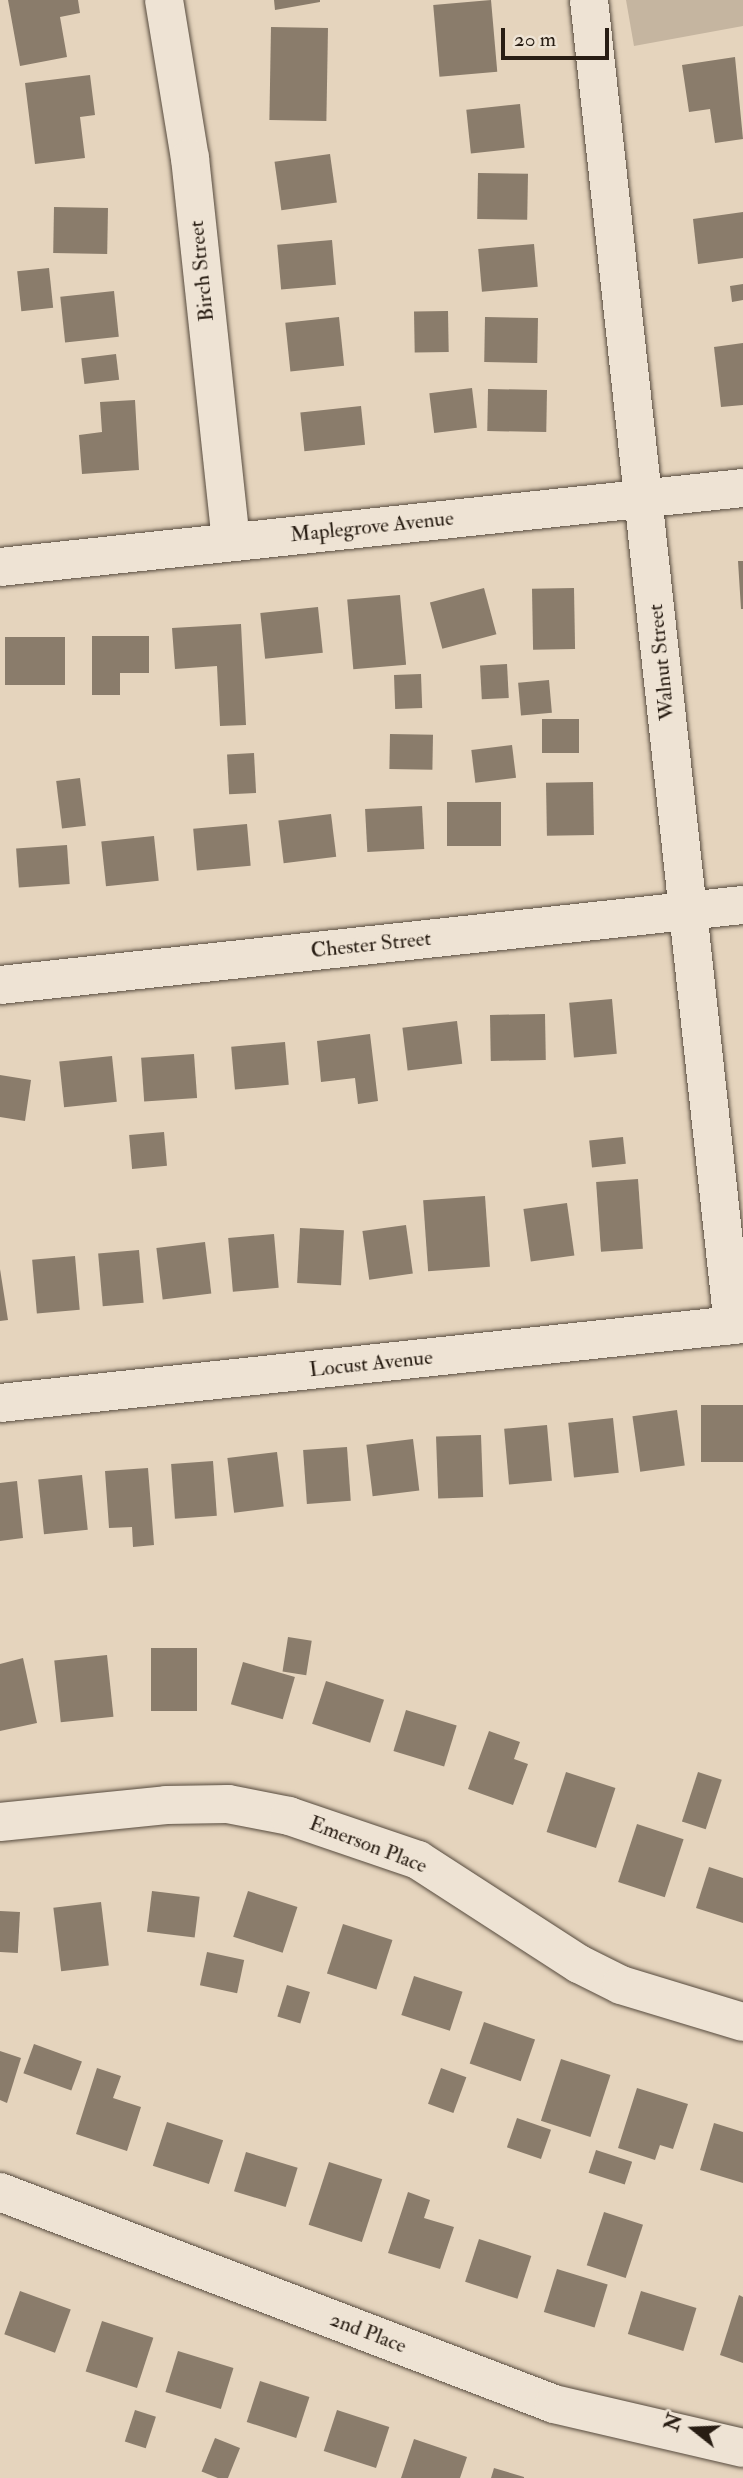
<!DOCTYPE html>
<style>
body{margin:0}
#map{position:relative;width:743px;height:2478px;overflow:hidden;background:#e5d4bd;font-family:"IM FELL Double Pica",serif}
div>[style]{position:absolute}
.green>*{inset:0;background:#c5b5a0}
.building>*{inset:0;background:#8a7c6b;transform-origin:0 0}
.roads{filter:drop-shadow(0 0 2px #574b3e) drop-shadow(0 0 2px #574b3e)}
.minor>*{height:38px;margin:-19px;padding:0 19px;transform-origin:19px;border-radius:19px;background:#eee3d4}
span{translate:-50% -50%;white-space:nowrap;text-align:center;line-height:1.15;-webkit-text-stroke:5px #eee3d4;paint-order:stroke}
.street-label{font-size:21px;color:#281d13}
.north{position:absolute;left:659px;top:2394px;width:70px;height:70px;-webkit-text-stroke:5px #eee3d4;paint-order:stroke;rotate:288deg;font-size:19px;font-weight:700;line-height:28px;text-align:center;color:#281d13}
.north::after{content:'';display:block;margin:auto;width:24px;height:32px;background:#281d13;clip-path:polygon(50% 0,100% 100%,50% 72%,0 100%)}
.scale{position:absolute;left:501px;top:28px;width:108px;height:32px;box-sizing:border-box;border:4px solid #281d13;border-top:0;padding-left:9px;font-size:21px;line-height:24px;white-space:nowrap;color:#281d13;-webkit-text-stroke:5px #eee3d4;paint-order:stroke}
</style>
<div id="map">
<div class="green">
<i style="clip-path:polygon(626px 0,743px 0,743px 26px,634px 46px)"></i>
</div>
<div class="building">
<i style="clip-path:polygon(8px 0,78px 0,80px 13px,60px 17px,67px 57px,20px 66px)"></i>
<i style="clip-path:polygon(274px 0,320px 0,320px 2px,275px 10px)"></i>
<i style="left:491px;top:0;width:72px;height:58px;rotate:85deg"></i>
<i style="left:271px;top:27px;width:57px;height:93px;rotate:1deg"></i>
<i style="clip-path:polygon(735px 57px,743px 139px,715px 143px,710px 109px,689px 112px,682px 65px)"></i>
<i style="clip-path:polygon(90px 75px,95px 115px,80px 117px,85px 158px,35px 164px,25px 83px)"></i>
<i style="left:520px;top:104px;width:44px;height:54px;rotate:84deg"></i>
<i style="left:330px;top:154px;width:49px;height:56px;rotate:82deg"></i>
<i style="left:478px;top:173px;width:50px;height:46px;rotate:1deg"></i>
<i style="left:54px;top:207px;width:54px;height:46px;rotate:1deg"></i>
<i style="clip-path:polygon(743px 212px,743px 258px,698px 264px,693px 219px)"></i>
<i style="left:332px;top:240px;width:45px;height:55px;rotate:85deg"></i>
<i style="left:534px;top:244px;width:43px;height:56px;rotate:85deg"></i>
<i style="left:49px;top:268px;width:40px;height:32px;rotate:84deg"></i>
<i style="clip-path:polygon(743px 284px,743px 300px,732px 302px,730px 286px)"></i>
<i style="left:114px;top:291px;width:46px;height:54px;rotate:84deg"></i>
<i style="left:448px;top:311px;width:41px;height:34px;rotate:89deg"></i>
<i style="left:339px;top:317px;width:49px;height:54px;rotate:84deg"></i>
<i style="left:485px;top:317px;width:53px;height:45px;rotate:1deg"></i>
<i style="clip-path:polygon(743px 343px,743px 405px,721px 407px,714px 347px)"></i>
<i style="left:116px;top:354px;width:26px;height:35px;rotate:83deg"></i>
<i style="left:472px;top:388px;width:40px;height:43px;rotate:83deg"></i>
<i style="left:488px;top:389px;width:59px;height:42px;rotate:1deg"></i>
<i style="clip-path:polygon(135px 400px,139px 470px,82px 474px,79px 435px,102px 432px,100px 402px)"></i>
<i style="left:361px;top:406px;width:39px;height:61px;rotate:84deg"></i>
<i style="clip-path:polygon(738px 561px,743px 561px,743px 609px,741px 609px)"></i>
<i style="left:484px;top:588px;width:48px;height:56px;rotate:75deg"></i>
<i style="left:574px;top:588px;width:61px;height:42px;rotate:89deg"></i>
<i style="left:400px;top:595px;width:70px;height:53px;rotate:85deg"></i>
<i style="left:318px;top:607px;width:46px;height:58px;rotate:84deg"></i>
<i style="clip-path:polygon(241px 624px,246px 725px,220px 726px,217px 666px,175px 669px,172px 628px)"></i>
<i style="clip-path:polygon(92px 636px,149px 636px,149px 673px,120px 673px,120px 695px,92px 695px)"></i>
<i style="left:5px;top:637px;width:60px;height:48px"></i>
<i style="left:507px;top:664px;width:34px;height:27px;rotate:87deg"></i>
<i style="left:421px;top:674px;width:34px;height:27px;rotate:88deg"></i>
<i style="left:549px;top:680px;width:33px;height:31px;rotate:85deg"></i>
<i style="left:542px;top:719px;width:37px;height:34px"></i>
<i style="left:390px;top:734px;width:43px;height:35px;rotate:1deg"></i>
<i style="left:512px;top:745px;width:33px;height:41px;rotate:83deg"></i>
<i style="left:254px;top:753px;width:40px;height:27px;rotate:87deg"></i>
<i style="left:80px;top:778px;width:48px;height:24px;rotate:83deg"></i>
<i style="left:593px;top:782px;width:53px;height:47px;rotate:89deg"></i>
<i style="left:447px;top:802px;width:54px;height:44px"></i>
<i style="left:422px;top:806px;width:43px;height:57px;rotate:87deg"></i>
<i style="left:331px;top:814px;width:43px;height:53px;rotate:83deg"></i>
<i style="left:247px;top:824px;width:42px;height:54px;rotate:85deg"></i>
<i style="left:154px;top:836px;width:45px;height:53px;rotate:84deg"></i>
<i style="left:67px;top:845px;width:39px;height:51px;rotate:86deg"></i>
<i style="left:612px;top:999px;width:55px;height:43px;rotate:85deg"></i>
<i style="left:545px;top:1014px;width:46px;height:55px;rotate:89deg"></i>
<i style="left:457px;top:1021px;width:43px;height:55px;rotate:83deg"></i>
<i style="clip-path:polygon(370px 1034px,378px 1101px,358px 1104px,355px 1078px,321px 1082px,317px 1041px)"></i>
<i style="left:285px;top:1042px;width:43px;height:54px;rotate:85deg"></i>
<i style="left:194px;top:1054px;width:44px;height:53px;rotate:86deg"></i>
<i style="left:112px;top:1056px;width:46px;height:53px;rotate:84deg"></i>
<i style="clip-path:polygon(0 1075px,31px 1080px,25px 1121px,0 1117px)"></i>
<i style="left:164px;top:1132px;width:34px;height:35px;rotate:85deg"></i>
<i style="left:623px;top:1137px;width:27px;height:34px;rotate:84deg"></i>
<i style="left:638px;top:1179px;width:70px;height:42px;rotate:86deg"></i>
<i style="left:485px;top:1196px;width:71px;height:62px;rotate:86deg"></i>
<i style="left:567px;top:1203px;width:53px;height:44px;rotate:82deg"></i>
<i style="left:406px;top:1225px;width:49px;height:44px;rotate:82deg"></i>
<i style="left:300px;top:1228px;width:44px;height:55px;rotate:3deg"></i>
<i style="left:274px;top:1234px;width:54px;height:46px;rotate:85deg"></i>
<i style="left:205px;top:1242px;width:52px;height:49px;rotate:83deg"></i>
<i style="left:139px;top:1250px;width:53px;height:41px;rotate:85deg"></i>
<i style="left:75px;top:1256px;width:54px;height:43px;rotate:85deg"></i>
<i style="clip-path:polygon(0 1269px,8px 1320px,0 1321px)"></i>
<i style="left:743px;top:1405px;width:57px;height:42px;rotate:90deg"></i>
<i style="left:677px;top:1410px;width:56px;height:45px;rotate:82deg"></i>
<i style="left:613px;top:1418px;width:55px;height:45px;rotate:84deg"></i>
<i style="left:547px;top:1425px;width:56px;height:43px;rotate:85deg"></i>
<i style="left:481px;top:1435px;width:62px;height:45px;rotate:88deg"></i>
<i style="left:413px;top:1439px;width:52px;height:47px;rotate:83deg"></i>
<i style="left:347px;top:1447px;width:54px;height:44px;rotate:86deg"></i>
<i style="left:277px;top:1452px;width:55px;height:50px;rotate:83deg"></i>
<i style="left:213px;top:1461px;width:55px;height:42px;rotate:86deg"></i>
<i style="clip-path:polygon(148px 1468px,154px 1545px,133px 1547px,132px 1527px,109px 1528px,105px 1471px)"></i>
<i style="left:82px;top:1475px;width:55px;height:44px;rotate:84deg"></i>
<i style="clip-path:polygon(17px 1481px,23px 1538px,0 1541px,0 1483px)"></i>
<i style="left:288px;top:1637px;width:24px;height:35px;rotate:9deg"></i>
<i style="left:151px;top:1648px;width:46px;height:63px"></i>
<i style="left:107px;top:1655px;width:62px;height:53px;rotate:84deg"></i>
<i style="clip-path:polygon(23px 1658px,37px 1723px,0 1731px,0 1664px)"></i>
<i style="left:243px;top:1662px;width:54px;height:44px;rotate:16deg"></i>
<i style="left:326px;top:1681px;width:61px;height:45px;rotate:18deg"></i>
<i style="left:406px;top:1710px;width:53px;height:43px;rotate:17deg"></i>
<i style="clip-path:polygon(489px 1731px,520px 1742px,514px 1759px,528px 1764px,513px 1805px,468px 1789px)"></i>
<i style="left:566px;top:1772px;width:52px;height:63px;rotate:18deg"></i>
<i style="left:698px;top:1772px;width:25px;height:52px;rotate:18deg"></i>
<i style="left:637px;top:1824px;width:49px;height:61px;rotate:18deg"></i>
<i style="clip-path:polygon(709px 1867px,743px 1878px,743px 1923px,696px 1908px)"></i>
<i style="left:152px;top:1891px;width:48px;height:41px;rotate:7deg"></i>
<i style="left:248px;top:1891px;width:52px;height:48px;rotate:18deg"></i>
<i style="left:101px;top:1902px;width:64px;height:48px;rotate:83deg"></i>
<i style="left:0;top:1911px;width:20px;height:41px;rotate:3deg"></i>
<i style="left:343px;top:1924px;width:52px;height:52px;rotate:18deg"></i>
<i style="left:207px;top:1952px;width:38px;height:34px;rotate:12deg"></i>
<i style="left:414px;top:1976px;width:51px;height:41px;rotate:18deg"></i>
<i style="left:287px;top:1985px;width:24px;height:33px;rotate:17deg"></i>
<i style="left:484px;top:2022px;width:54px;height:44px;rotate:19deg"></i>
<i style="left:34px;top:2044px;width:51px;height:31px;rotate:20deg"></i>
<i style="clip-path:polygon(0 2051px,21px 2058px,7px 2103px,0 2100px)"></i>
<i style="left:561px;top:2059px;width:52px;height:65px;rotate:18deg"></i>
<i style="clip-path:polygon(97px 2068px,121px 2076px,113px 2098px,141px 2107px,127px 2151px,76px 2134px)"></i>
<i style="left:441px;top:2068px;width:27px;height:38px;rotate:20deg"></i>
<i style="clip-path:polygon(637px 2088px,688px 2104px,673px 2149px,660px 2145px,655px 2160px,618px 2148px)"></i>
<i style="left:517px;top:2118px;width:36px;height:31px;rotate:19deg"></i>
<i style="left:167px;top:2122px;width:59px;height:46px;rotate:18deg"></i>
<i style="clip-path:polygon(714px 2123px,743px 2132px,743px 2183px,700px 2170px)"></i>
<i style="left:596px;top:2150px;width:38px;height:24px;rotate:18deg"></i>
<i style="left:246px;top:2152px;width:54px;height:41px;rotate:17deg"></i>
<i style="left:329px;top:2162px;width:56px;height:66px;rotate:18deg"></i>
<i style="clip-path:polygon(408px 2192px,430px 2200px,424px 2218px,454px 2227px,440px 2269px,388px 2253px)"></i>
<i style="left:604px;top:2212px;width:41px;height:56px;rotate:18deg"></i>
<i style="left:479px;top:2239px;width:55px;height:45px;rotate:18deg"></i>
<i style="left:557px;top:2269px;width:53px;height:45px;rotate:17deg"></i>
<i style="left:20px;top:2291px;width:54px;height:46px;rotate:20deg"></i>
<i style="left:641px;top:2291px;width:58px;height:45px;rotate:17deg"></i>
<i style="clip-path:polygon(739px 2295px,743px 2297px,743px 2363px,720px 2355px)"></i>
<i style="left:102px;top:2321px;width:54px;height:53px;rotate:18deg"></i>
<i style="left:178px;top:2351px;width:58px;height:43px;rotate:17deg"></i>
<i style="left:260px;top:2381px;width:52px;height:43px;rotate:18deg"></i>
<i style="left:135px;top:2410px;width:22px;height:33px;rotate:18deg"></i>
<i style="left:337px;top:2410px;width:55px;height:43px;rotate:18deg"></i>
<i style="left:215px;top:2438px;width:27px;height:36px;rotate:22deg"></i>
<i style="clip-path:polygon(414px 2439px,467px 2457px,460px 2478px,401px 2478px)"></i>
<i style="clip-path:polygon(494px 2468px,524px 2477px,524px 2478px,491px 2478px)"></i>
</div>
<div class="roads">
<div class="minor">
<i style="left:164px;top:0;width:160px;rotate:80.7deg"></i>
<i style="left:190px;top:158px;width:386px;rotate:83.9deg"></i>
<i style="left:589px;top:0;width:1333px;rotate:83.8deg"></i>
<i style="left:0;top:567px;width:747px;rotate:-6.07deg"></i>
<i style="left:0;top:985px;width:747px;rotate:-6.15deg"></i>
<i style="left:0;top:1403px;width:747px;rotate:-6.07deg"></i>
<i style="left:0;top:1822px;width:167px;rotate:-5.8deg"></i>
<i style="left:166px;top:1805px;width:62px;rotate:-0.9deg"></i>
<i style="left:228px;top:1804px;width:62px;rotate:11.1deg"></i>
<i style="left:289px;top:1816px;width:136px;rotate:18.8deg"></i>
<i style="left:418px;top:1860px;width:192px;rotate:32.9deg"></i>
<i style="left:579px;top:1964px;width:47px;rotate:26.6deg"></i>
<i style="left:621px;top:1985px;width:127px;rotate:16.9deg"></i>
<i style="left:0;top:2192px;width:593px;rotate:20.94deg"></i>
<i style="left:554px;top:2404px;width:194px;rotate:13.1deg"></i>
</div>
</div>
<div class="street-label">
<span style="left:202px;top:271px;rotate:-96deg">Birch Street</span>
<span style="left:372px;top:527px;rotate:-6deg">Maplegrove Avenue</span>
<span style="left:662px;top:662px;rotate:-96deg">Walnut Street</span>
<span style="left:371px;top:945px;rotate:-6deg">Chester Street</span>
<span style="left:371px;top:1364px;rotate:-6deg">Locust Avenue</span>
<span style="left:368px;top:1845px;rotate:21deg">Emerson Place</span>
<span style="left:368px;top:2333px;rotate:21deg">2nd Place</span>
</div>
<div class="north">N</div>
<div class="scale">20 m</div>
</div>
